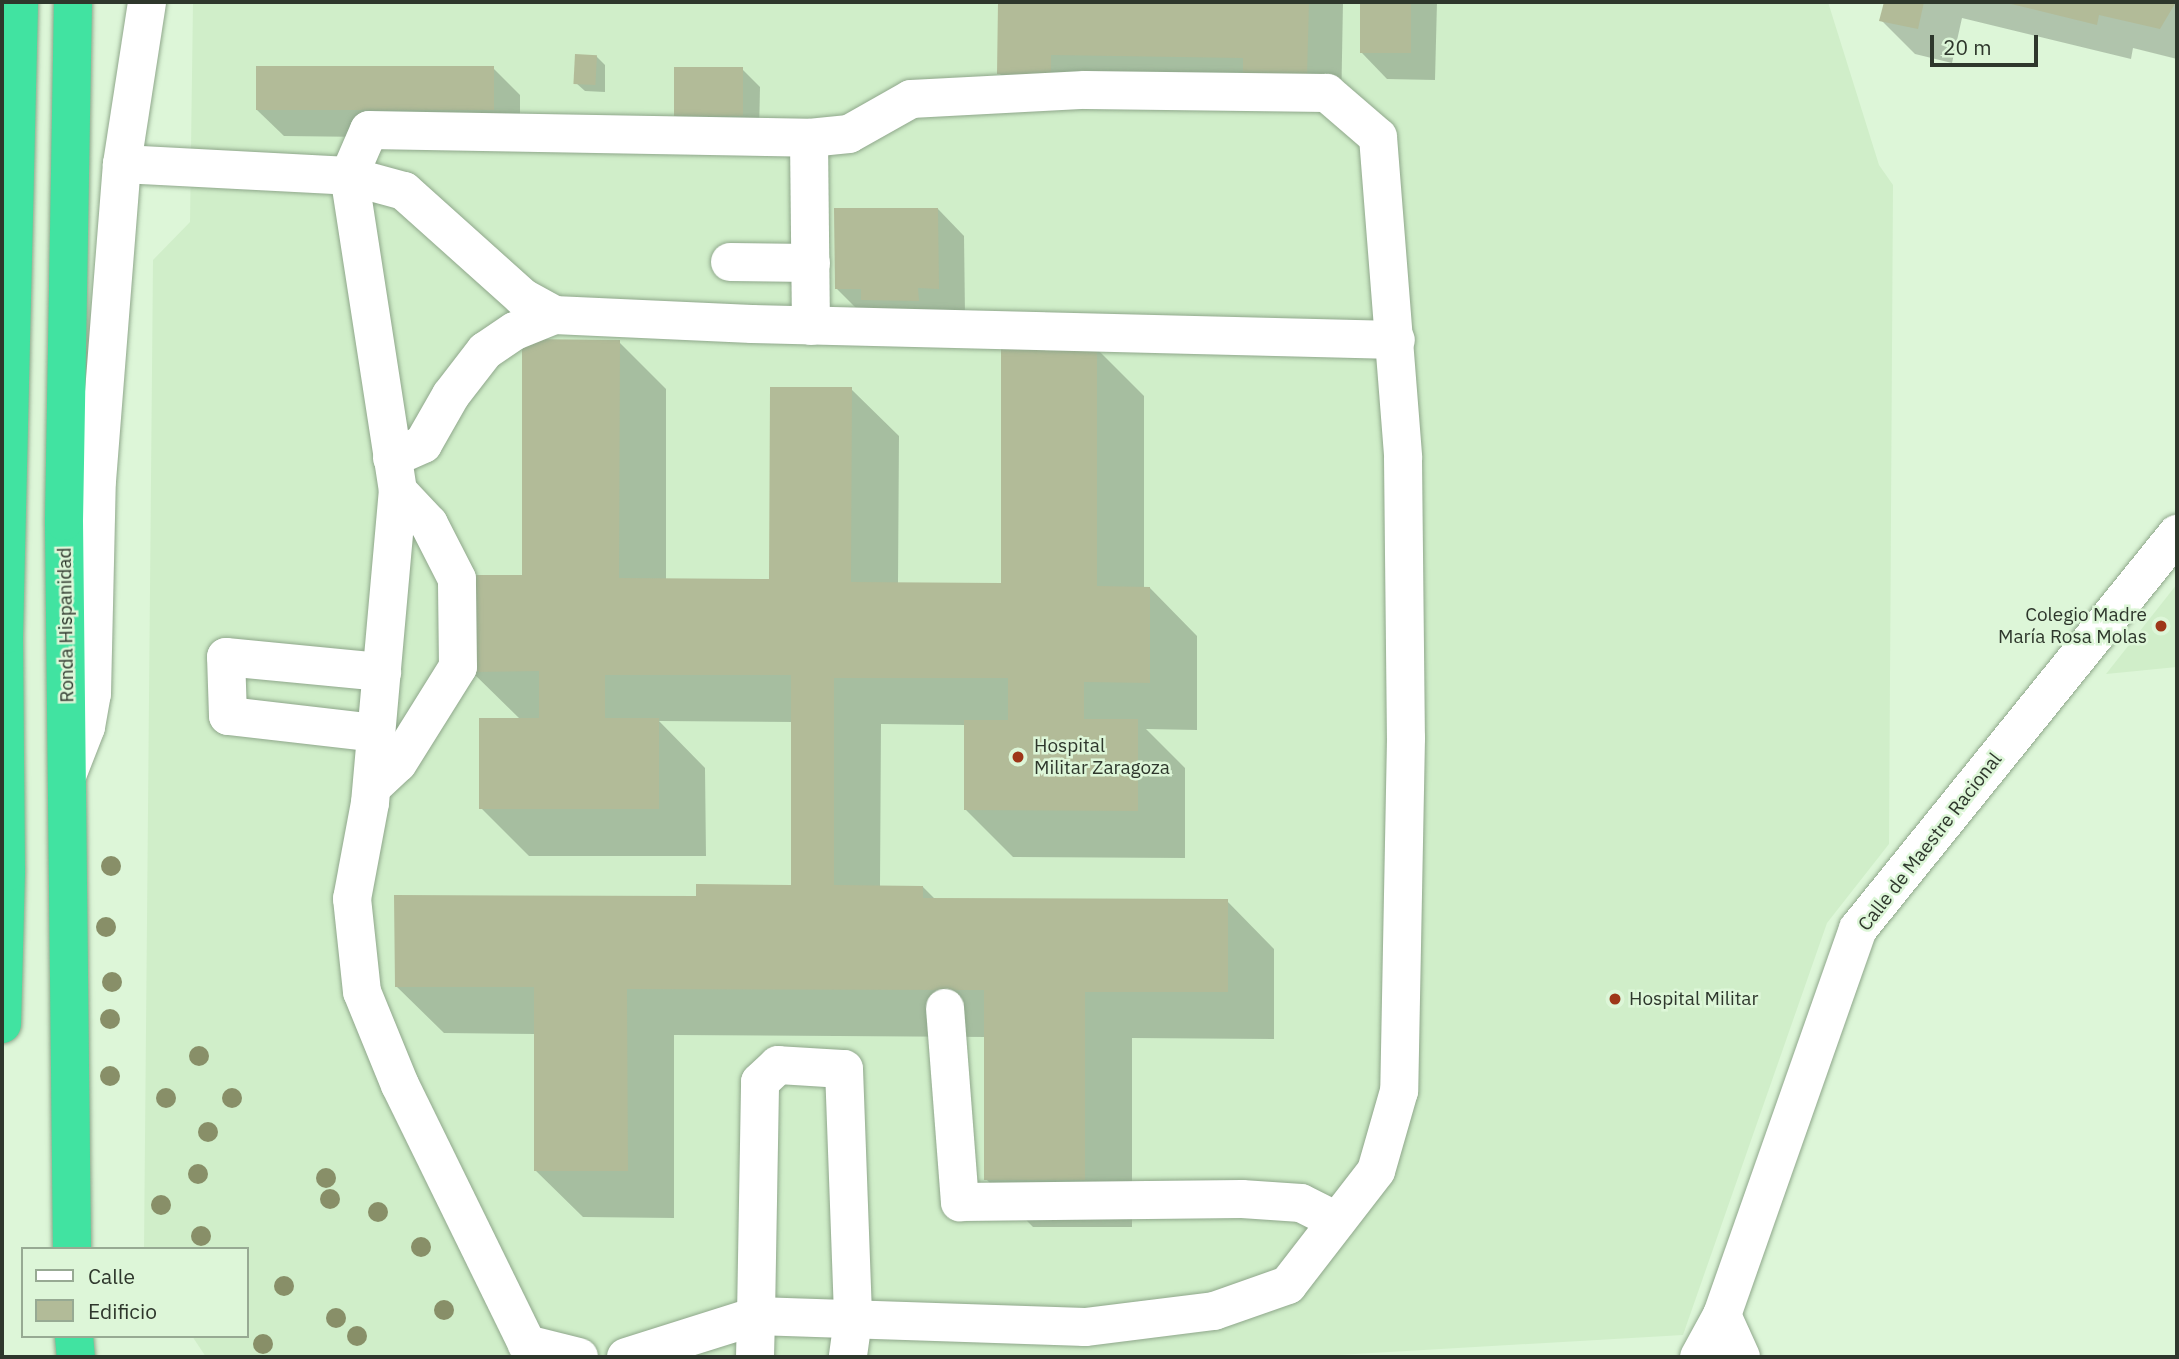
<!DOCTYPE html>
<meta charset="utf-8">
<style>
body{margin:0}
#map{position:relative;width:2179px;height:1359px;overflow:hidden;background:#ddf6d8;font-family:"IBM Plex Sans",sans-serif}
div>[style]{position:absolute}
.built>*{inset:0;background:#d0eec9}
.shadow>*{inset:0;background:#0003}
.building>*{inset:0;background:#b2bb98;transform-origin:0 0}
.roads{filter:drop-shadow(0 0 2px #8fa78b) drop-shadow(0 0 2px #8fa78b)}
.minor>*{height:38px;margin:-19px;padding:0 19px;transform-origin:19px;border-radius:19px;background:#fff}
.highway>*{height:38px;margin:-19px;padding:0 19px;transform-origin:19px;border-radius:19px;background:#41e3a1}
.trees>*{width:20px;height:20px;margin:-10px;border-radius:50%;background:#888f68}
.dots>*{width:19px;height:19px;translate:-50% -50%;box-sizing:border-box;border:4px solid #ddf6d8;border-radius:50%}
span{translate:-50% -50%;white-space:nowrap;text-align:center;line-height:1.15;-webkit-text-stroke:5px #ddf6d8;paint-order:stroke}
.poi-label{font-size:19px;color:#2e372c}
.right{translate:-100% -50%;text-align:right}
.left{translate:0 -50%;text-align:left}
.street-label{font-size:19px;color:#2e372c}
.frame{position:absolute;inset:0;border:4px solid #2e372c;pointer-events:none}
.legend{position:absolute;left:21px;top:1247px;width:228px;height:91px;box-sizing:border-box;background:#ddf6d8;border:2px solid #97aa93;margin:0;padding:9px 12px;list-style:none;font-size:21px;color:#2e372c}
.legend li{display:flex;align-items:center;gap:14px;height:35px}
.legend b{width:35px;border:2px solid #97aa93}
.scale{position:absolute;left:1930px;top:35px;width:108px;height:32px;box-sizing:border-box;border:4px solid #2e372c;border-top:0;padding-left:9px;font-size:21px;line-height:24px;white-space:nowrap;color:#2e372c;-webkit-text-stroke:5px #ddf6d8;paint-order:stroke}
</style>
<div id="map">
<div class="built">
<i style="clip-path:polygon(193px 2px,1828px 2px,1879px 165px,1893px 185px,1889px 844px,1827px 923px,1683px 1335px,1304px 1357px,206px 1357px,192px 1336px,247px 1336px,247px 1249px,144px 1249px,153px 260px,190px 222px)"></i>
<i style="clip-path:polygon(2177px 584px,2177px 667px,2106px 674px)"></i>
</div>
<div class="shadow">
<i style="clip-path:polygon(1000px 2px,1343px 2px,1341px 111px,1033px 108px,999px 73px)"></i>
<i style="clip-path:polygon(1362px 2px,1437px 2px,1435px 80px,1387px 79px,1361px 52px)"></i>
<i style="clip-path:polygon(1885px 2px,2177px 2px,2177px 59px,2133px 48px,2131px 59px,1962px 18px,1952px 63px,1915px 54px,1881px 20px)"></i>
<i style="clip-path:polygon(596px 56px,605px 65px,605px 92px,585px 91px,576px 83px)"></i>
<i style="clip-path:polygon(494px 69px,520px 95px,520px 139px,284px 136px,257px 110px)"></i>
<i style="clip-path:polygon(742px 69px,760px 87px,759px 134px,693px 133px,675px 115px)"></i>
<i style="clip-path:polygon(938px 209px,964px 236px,965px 314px,863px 315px,837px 289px)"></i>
<i style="clip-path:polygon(619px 342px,666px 389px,666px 580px,771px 580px,851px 389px,899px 436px,898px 584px,1003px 585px,1096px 348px,1144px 396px,1144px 588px,1150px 588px,1197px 636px,1197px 730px,1146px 729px,1185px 768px,1185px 858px,1013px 857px,965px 809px,965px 725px,881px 724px,880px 887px,923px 887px,936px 900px,1227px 901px,1274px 949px,1274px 1039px,1132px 1038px,1132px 1227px,1033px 1227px,986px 1179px,986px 1037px,674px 1035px,674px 1218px,583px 1217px,535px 1170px,535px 1034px,444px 1033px,396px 986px,698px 897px,793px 886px,793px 722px,659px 721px,705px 768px,706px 856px,529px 856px,481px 808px,520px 719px,471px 671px,523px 577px)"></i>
</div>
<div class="building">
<i style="clip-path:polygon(998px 2px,1309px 2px,1307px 77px,1243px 75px,1243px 58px,1051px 55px,1051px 75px,997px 74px)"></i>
<i style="left:1360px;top:2px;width:51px;height:51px"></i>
<i style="clip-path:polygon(1884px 2px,1924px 2px,1918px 29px,1879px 21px)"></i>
<i style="clip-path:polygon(2003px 2px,2176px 2px,2160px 29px,2099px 15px,2097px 25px)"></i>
<i style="left:575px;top:54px;width:22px;height:30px;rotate:3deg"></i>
<i style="left:256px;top:66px;width:238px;height:44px"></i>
<i style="left:674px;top:67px;width:69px;height:49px"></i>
<i style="clip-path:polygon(834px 208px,938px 208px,939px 289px,918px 288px,919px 301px,861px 300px,861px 289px,835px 289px)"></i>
<i style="clip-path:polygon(522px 339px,620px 340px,619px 578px,769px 579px,770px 387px,852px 387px,851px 582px,1001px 583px,1001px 346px,1097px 346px,1097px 586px,1150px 587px,1150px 683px,1084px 682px,1084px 719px,1138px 719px,1138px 811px,964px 810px,964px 720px,1008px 720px,1008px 678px,834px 678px,834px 885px,923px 886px,923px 898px,1228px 899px,1228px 992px,1085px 992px,1085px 1180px,984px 1180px,984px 990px,627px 989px,628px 1171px,534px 1171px,534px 987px,395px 987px,394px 895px,696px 896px,696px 884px,791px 885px,791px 675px,605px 675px,605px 718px,659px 718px,659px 809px,479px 809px,479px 718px,539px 718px,539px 671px,469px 672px,469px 575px,522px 575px)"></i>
</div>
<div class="roads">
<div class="minor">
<i style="left:809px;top:138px;width:188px;rotate:89.4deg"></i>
<i style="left:122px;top:164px;width:227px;rotate:3deg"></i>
<i style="left:349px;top:176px;width:57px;rotate:15.3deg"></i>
<i style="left:404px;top:191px;width:159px;rotate:41.9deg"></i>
<i style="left:522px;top:297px;width:37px;rotate:29deg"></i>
<i style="left:730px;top:262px;width:81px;rotate:0.7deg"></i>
<i style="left:392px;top:458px;width:34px;rotate:-24deg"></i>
<i style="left:423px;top:444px;width:56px;rotate:-60.3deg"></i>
<i style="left:451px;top:395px;width:56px;rotate:-52.3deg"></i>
<i style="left:485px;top:351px;width:36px;rotate:-34deg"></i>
<i style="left:515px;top:331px;width:42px;rotate:-22.3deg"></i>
<i style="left:554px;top:315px;width:198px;rotate:2.6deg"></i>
<i style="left:752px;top:324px;width:644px;rotate:1.42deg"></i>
<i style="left:376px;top:733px;width:149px;rotate:-173.4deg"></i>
<i style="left:228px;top:716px;width:59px;rotate:-91.9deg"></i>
<i style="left:226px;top:657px;width:157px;rotate:5.5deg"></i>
<i style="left:68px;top:773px;width:49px;rotate:-68.6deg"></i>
<i style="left:86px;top:727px;width:34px;rotate:-80deg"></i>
<i style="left:92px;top:694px;width:213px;rotate:-88.7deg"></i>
<i style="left:97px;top:481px;width:318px;rotate:-85.5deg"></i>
<i style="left:122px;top:164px;width:164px;rotate:-81.2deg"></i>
<i style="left:372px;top:787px;width:35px;rotate:-43deg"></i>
<i style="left:398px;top:763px;width:113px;rotate:-58deg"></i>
<i style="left:458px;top:667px;width:88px;rotate:-90.7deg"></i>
<i style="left:457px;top:579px;width:62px;rotate:-117deg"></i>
<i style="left:429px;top:524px;width:45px;rotate:-133.2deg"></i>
<i style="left:945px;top:1008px;width:195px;rotate:85.6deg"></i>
<i style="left:960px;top:1202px;width:282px;rotate:-0.6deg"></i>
<i style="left:1242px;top:1199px;width:59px;rotate:3.9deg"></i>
<i style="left:1301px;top:1203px;width:40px;rotate:26.6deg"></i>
<i style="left:1722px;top:1315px;width:46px;rotate:65.7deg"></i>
<i style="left:579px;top:1357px;width:54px;rotate:-166deg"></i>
<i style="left:527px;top:1344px;width:288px;rotate:-116.1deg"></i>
<i style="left:400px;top:1085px;width:100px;rotate:-112.2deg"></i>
<i style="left:362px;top:992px;width:94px;rotate:-96.1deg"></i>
<i style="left:352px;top:899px;width:98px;rotate:-79.4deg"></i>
<i style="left:370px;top:803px;width:313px;rotate:-84.9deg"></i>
<i style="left:398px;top:491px;width:319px;rotate:-98.8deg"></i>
<i style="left:349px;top:176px;width:50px;rotate:-66.5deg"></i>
<i style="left:369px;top:130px;width:440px;rotate:1deg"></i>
<i style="left:809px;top:138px;width:40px;rotate:-5.7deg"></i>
<i style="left:849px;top:134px;width:71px;rotate:-29.4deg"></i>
<i style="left:911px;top:99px;width:174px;rotate:-3deg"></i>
<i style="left:1085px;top:90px;width:242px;rotate:0.7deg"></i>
<i style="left:1327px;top:93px;width:67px;rotate:40.8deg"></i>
<i style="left:1378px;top:137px;width:322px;rotate:85.5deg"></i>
<i style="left:1403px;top:458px;width:280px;rotate:89.4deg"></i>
<i style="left:1406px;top:738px;width:353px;rotate:91.1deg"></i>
<i style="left:1399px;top:1091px;width:83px;rotate:106deg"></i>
<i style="left:1376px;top:1171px;width:144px;rotate:127.7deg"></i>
<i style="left:1288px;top:1285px;width:78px;rotate:160.6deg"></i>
<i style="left:1214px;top:1311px;width:130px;rotate:172.9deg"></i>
<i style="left:1085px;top:1327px;width:329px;rotate:-178.1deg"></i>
<i style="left:756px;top:1316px;width:41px;rotate:91.4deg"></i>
<i style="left:626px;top:1357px;width:136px;rotate:-17.5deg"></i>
<i style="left:756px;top:1316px;width:234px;rotate:-89deg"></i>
<i style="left:760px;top:1082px;width:25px;rotate:-43deg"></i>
<i style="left:778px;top:1065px;width:66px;rotate:3.5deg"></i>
<i style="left:844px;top:1069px;width:251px;rotate:87.9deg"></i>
<i style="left:853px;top:1320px;width:37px;rotate:98deg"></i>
<i style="left:1699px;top:1357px;width:48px;rotate:-61.3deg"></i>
<i style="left:1722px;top:1315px;width:409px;rotate:-70.6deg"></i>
<i style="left:1858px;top:929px;width:508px;rotate:-51.08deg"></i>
</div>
<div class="highway">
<i style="left:2px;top:1024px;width:152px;rotate:-88.5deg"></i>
<i style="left:6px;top:872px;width:237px;rotate:-90.5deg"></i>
<i style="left:4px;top:635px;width:633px;rotate:-88.64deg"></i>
<i style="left:72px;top:1249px;width:728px;rotate:-90.63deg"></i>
<i style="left:64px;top:521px;width:519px;rotate:-89.01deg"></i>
<i style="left:74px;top:1336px;width:21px;rotate:85deg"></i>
</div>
</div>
<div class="trees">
<i style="left:111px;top:866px"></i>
<i style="left:106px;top:927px"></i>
<i style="left:112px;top:982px"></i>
<i style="left:110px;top:1019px"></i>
<i style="left:199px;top:1056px"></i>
<i style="left:110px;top:1076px"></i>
<i style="left:166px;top:1098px"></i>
<i style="left:232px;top:1098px"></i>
<i style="left:208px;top:1132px"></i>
<i style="left:198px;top:1174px"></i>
<i style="left:326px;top:1178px"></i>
<i style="left:330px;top:1199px"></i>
<i style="left:161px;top:1205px"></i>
<i style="left:378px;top:1212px"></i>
<i style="left:201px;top:1236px"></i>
<i style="left:421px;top:1247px"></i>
<i style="left:284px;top:1286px"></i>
<i style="left:444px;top:1310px"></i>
<i style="left:336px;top:1318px"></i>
<i style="left:357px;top:1336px"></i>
<i style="left:263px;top:1344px"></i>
</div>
<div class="dots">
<i style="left:2161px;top:626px;background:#9e3619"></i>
<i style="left:1018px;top:757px;background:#9e3619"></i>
<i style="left:1615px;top:999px;background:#9e3619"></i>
</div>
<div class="poi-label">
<span class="right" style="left:2147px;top:626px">Colegio Madre<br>María Rosa Molas</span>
<span class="left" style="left:1034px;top:757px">Hospital<br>Militar Zaragoza</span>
<span class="left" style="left:1629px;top:999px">Hospital Militar</span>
</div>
<div class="street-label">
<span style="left:66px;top:625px;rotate:-91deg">Ronda Hispanidad</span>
<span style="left:1930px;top:842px;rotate:-52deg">Calle de Maestre Racional</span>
</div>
<div class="frame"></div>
<ul class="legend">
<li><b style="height:9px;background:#fff"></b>Calle</li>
<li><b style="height:19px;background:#b2bb98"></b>Edificio</li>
</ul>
<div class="scale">20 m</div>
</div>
